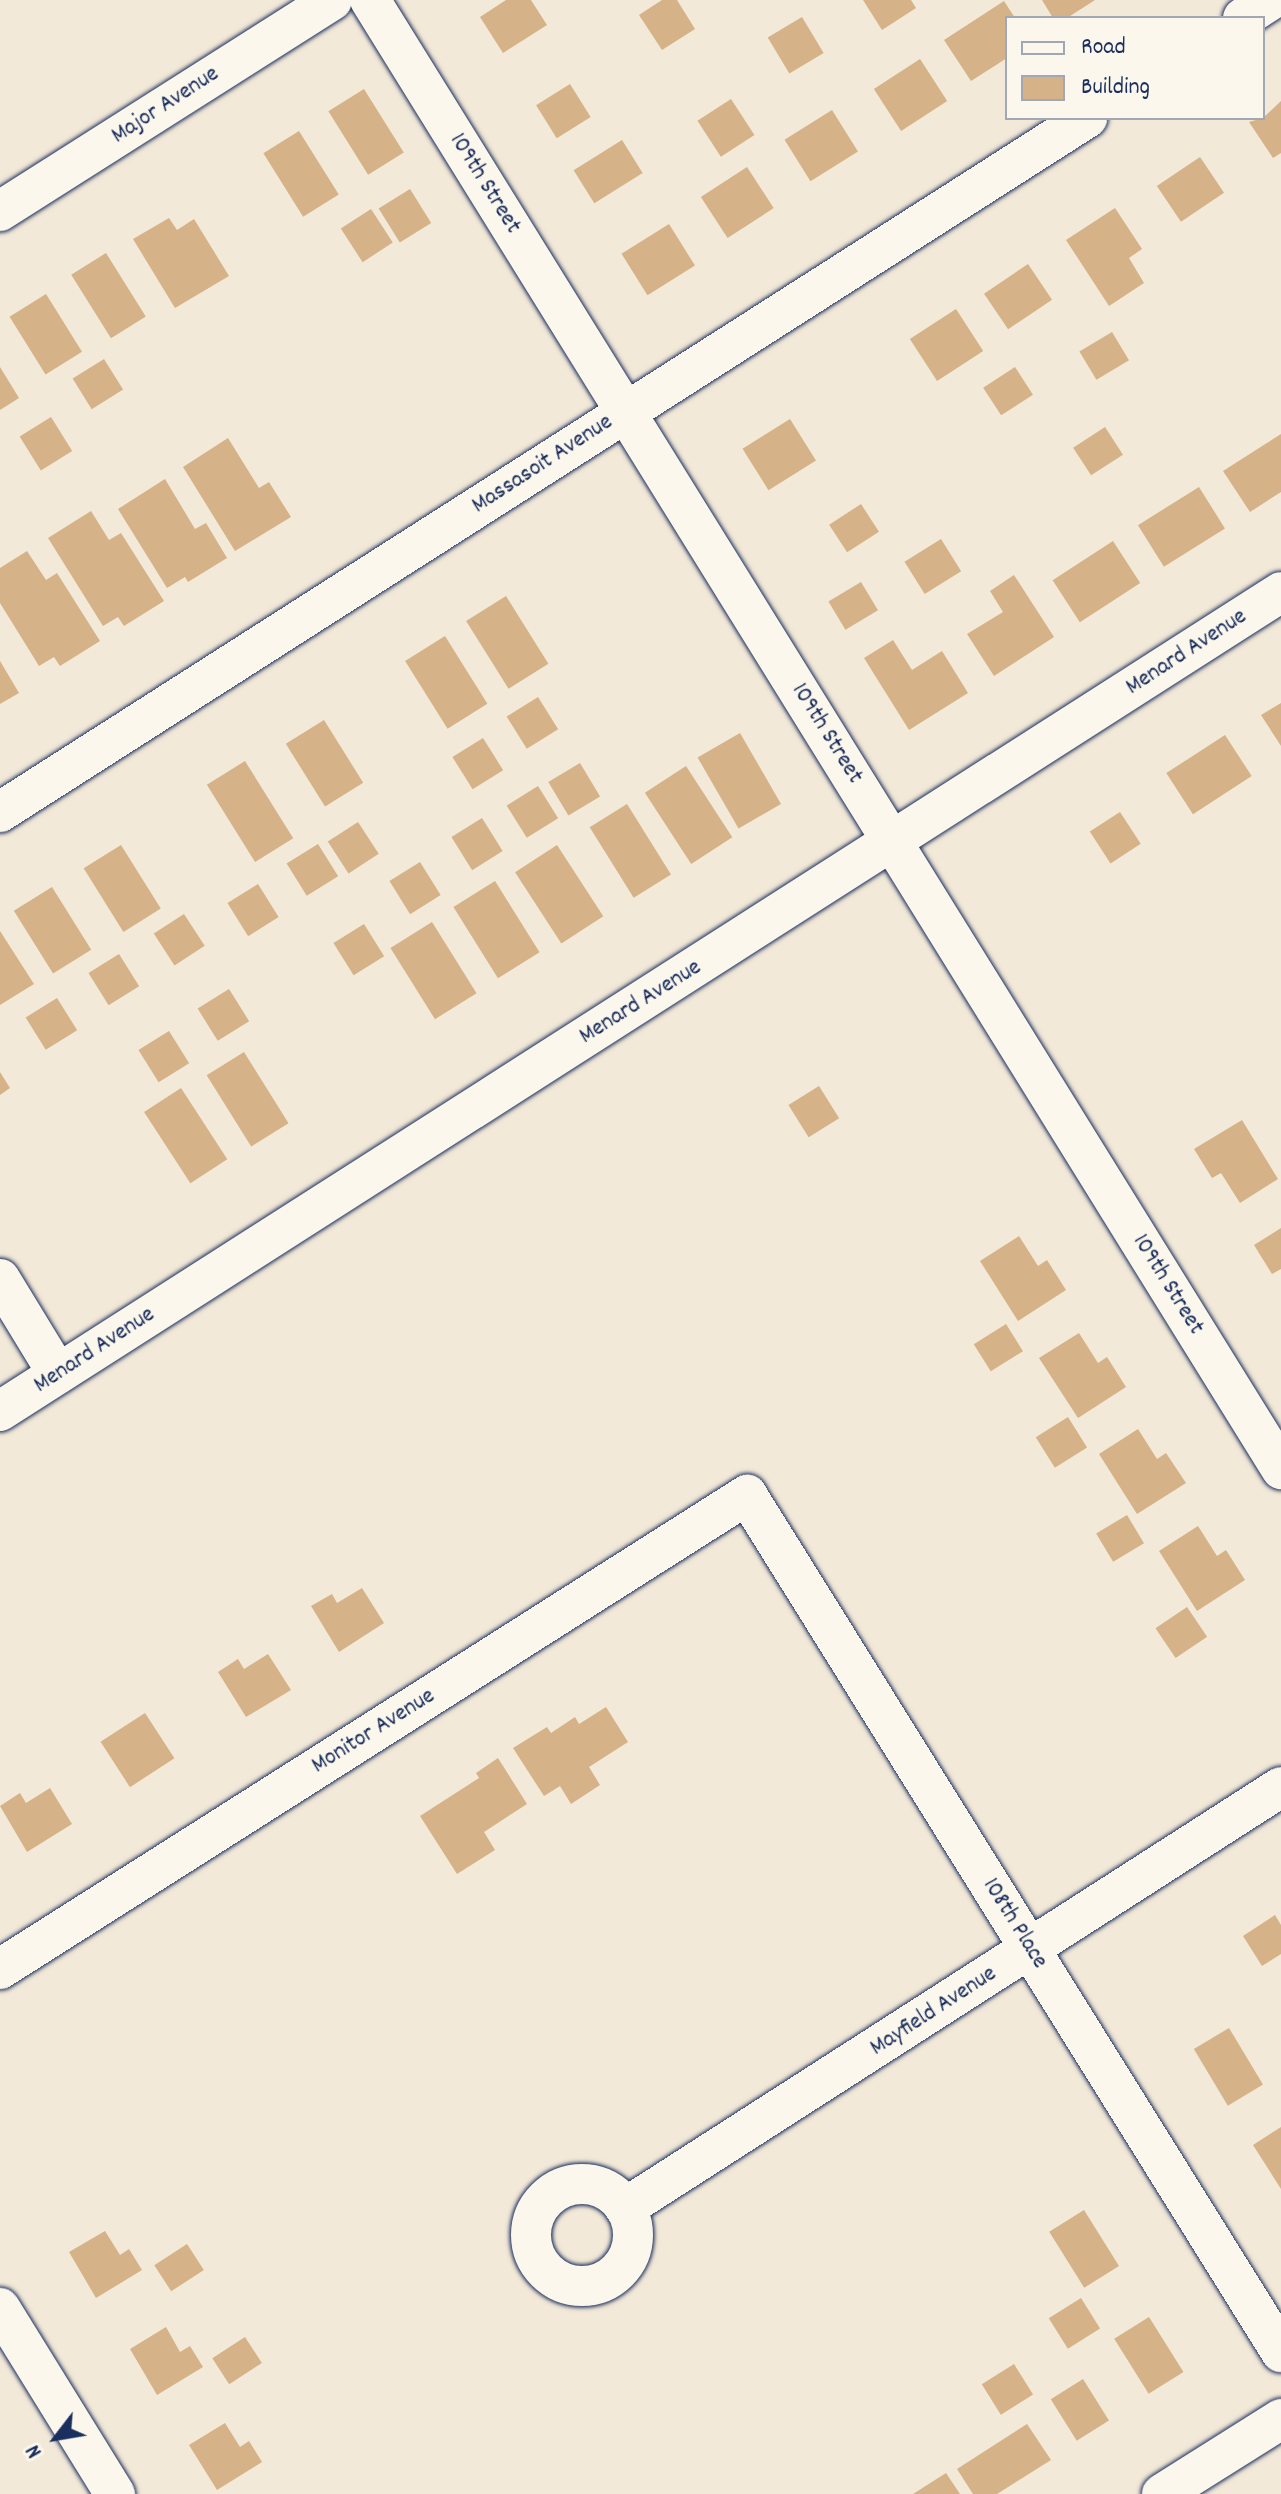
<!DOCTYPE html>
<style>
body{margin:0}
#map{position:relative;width:1281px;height:2494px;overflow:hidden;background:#f3e9d8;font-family:Dekko,sans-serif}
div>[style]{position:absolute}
.building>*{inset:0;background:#d5b287;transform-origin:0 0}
.roads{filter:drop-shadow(0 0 2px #1b2f5e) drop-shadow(0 0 2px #1b2f5e)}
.street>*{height:40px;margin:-20px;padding:0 20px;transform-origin:20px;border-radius:20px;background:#fbf7ec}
.street>.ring{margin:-20px;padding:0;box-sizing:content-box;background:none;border:40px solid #fbf7ec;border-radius:50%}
span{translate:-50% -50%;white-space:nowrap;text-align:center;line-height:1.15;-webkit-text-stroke:6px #fbf7ec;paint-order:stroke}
.street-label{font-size:24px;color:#1b2f5e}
.legend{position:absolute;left:1005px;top:16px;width:260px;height:104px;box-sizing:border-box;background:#fbf7ec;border:2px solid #a1a7b3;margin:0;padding:10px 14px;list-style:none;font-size:24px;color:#1b2f5e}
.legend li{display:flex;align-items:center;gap:16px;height:40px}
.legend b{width:40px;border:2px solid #a1a7b3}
.north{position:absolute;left:16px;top:2398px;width:80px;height:80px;-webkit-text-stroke:6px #fbf7ec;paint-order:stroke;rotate:239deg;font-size:22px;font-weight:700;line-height:32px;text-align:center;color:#1b2f5e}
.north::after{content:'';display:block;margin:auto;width:28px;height:36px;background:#1b2f5e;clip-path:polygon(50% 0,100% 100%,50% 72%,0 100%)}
</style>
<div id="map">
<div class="building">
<i style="clip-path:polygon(506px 0,531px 0,547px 25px,503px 53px,480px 17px)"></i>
<i style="clip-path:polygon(662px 0,677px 0,695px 29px,662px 50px,639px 15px)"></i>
<i style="clip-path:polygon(863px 0,911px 0,916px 8px,882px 30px)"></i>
<i style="clip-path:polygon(1042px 0,1095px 0,1067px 18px,1053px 18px)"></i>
<i style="clip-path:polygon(1004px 1px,1015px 18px,1007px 18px,1007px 58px,971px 81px,944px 40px)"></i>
<i style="left:802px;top:17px;width:42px;height:40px;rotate:59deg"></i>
<i style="left:920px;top:59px;width:50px;height:55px;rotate:57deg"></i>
<i style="left:570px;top:84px;width:39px;height:40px;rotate:58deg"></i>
<i style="left:364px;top:89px;width:75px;height:42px;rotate:58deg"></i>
<i style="left:731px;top:99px;width:43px;height:40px;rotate:57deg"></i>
<i style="clip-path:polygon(1281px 101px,1281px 153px,1273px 158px,1249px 122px,1263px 118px)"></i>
<i style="left:832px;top:110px;width:49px;height:56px;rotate:58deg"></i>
<i style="left:299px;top:131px;width:75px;height:42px;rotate:58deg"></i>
<i style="left:622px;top:140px;width:39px;height:57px;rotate:58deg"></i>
<i style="left:1200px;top:157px;width:43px;height:52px;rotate:56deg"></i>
<i style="left:747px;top:167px;width:49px;height:55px;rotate:57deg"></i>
<i style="left:410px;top:189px;width:40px;height:37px;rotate:58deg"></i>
<i style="clip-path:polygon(1115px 208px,1142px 249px,1129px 258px,1144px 283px,1109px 306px,1066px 240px)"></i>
<i style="left:371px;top:209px;width:40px;height:36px;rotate:57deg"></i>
<i style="clip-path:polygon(169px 218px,177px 230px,194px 219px,229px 276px,175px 308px,133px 239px)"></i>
<i style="left:669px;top:224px;width:49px;height:56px;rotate:58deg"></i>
<i style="left:106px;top:253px;width:75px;height:41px;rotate:58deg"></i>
<i style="left:1028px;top:264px;width:43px;height:53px;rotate:56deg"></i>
<i style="left:46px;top:294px;width:68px;height:43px;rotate:58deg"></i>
<i style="left:956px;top:309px;width:50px;height:55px;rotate:57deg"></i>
<i style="left:1112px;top:332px;width:33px;height:38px;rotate:59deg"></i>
<i style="left:104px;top:359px;width:36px;height:37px;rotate:58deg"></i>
<i style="clip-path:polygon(0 367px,19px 398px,0 410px)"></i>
<i style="left:1015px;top:367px;width:33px;height:38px;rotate:57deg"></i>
<i style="left:51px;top:417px;width:40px;height:37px;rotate:58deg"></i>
<i style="left:790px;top:419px;width:49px;height:56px;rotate:58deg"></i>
<i style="left:1105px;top:427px;width:33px;height:38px;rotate:57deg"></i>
<i style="clip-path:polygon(1281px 434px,1281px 492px,1250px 512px,1223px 471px)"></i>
<i style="clip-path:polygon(228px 438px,259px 488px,269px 482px,291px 517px,235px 551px,183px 467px)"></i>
<i style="clip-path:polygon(165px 479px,195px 529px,206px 523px,227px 558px,188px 582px,185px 577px,167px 588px,118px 509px)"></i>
<i style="left:1199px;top:487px;width:49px;height:72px;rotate:58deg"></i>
<i style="left:861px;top:504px;width:33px;height:38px;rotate:57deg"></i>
<i style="clip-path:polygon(91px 511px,109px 540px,121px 533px,164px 601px,124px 626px,118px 617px,103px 626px,48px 538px)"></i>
<i style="left:941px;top:539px;width:38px;height:43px;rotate:58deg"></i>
<i style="left:1113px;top:541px;width:50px;height:72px;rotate:57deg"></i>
<i style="clip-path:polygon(27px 551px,46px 580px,57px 573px,100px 641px,60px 666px,54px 657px,39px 666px,0 603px,0 568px)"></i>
<i style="clip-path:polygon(1014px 575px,1054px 637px,994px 676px,967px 634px,1003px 612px,990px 591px)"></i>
<i style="left:861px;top:582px;width:33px;height:38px;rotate:59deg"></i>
<i style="left:506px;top:596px;width:80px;height:47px;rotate:58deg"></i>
<i style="left:445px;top:636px;width:80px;height:47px;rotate:58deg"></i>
<i style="clip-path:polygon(893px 640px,912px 670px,942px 651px,968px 693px,909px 730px,864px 658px)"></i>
<i style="clip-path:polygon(0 661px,19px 693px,0 704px)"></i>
<i style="left:538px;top:697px;width:38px;height:37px;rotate:58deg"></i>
<i style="clip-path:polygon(1281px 703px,1281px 746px,1261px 715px)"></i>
<i style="left:324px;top:720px;width:74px;height:45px;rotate:58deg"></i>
<i style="left:740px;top:733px;width:82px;height:49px;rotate:60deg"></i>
<i style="left:1225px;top:735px;width:49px;height:70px;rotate:57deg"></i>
<i style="left:483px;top:738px;width:38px;height:36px;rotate:58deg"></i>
<i style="left:245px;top:761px;width:91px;height:45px;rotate:58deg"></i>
<i style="left:580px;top:763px;width:39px;height:37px;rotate:59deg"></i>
<i style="left:686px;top:766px;width:85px;height:49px;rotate:57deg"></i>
<i style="left:538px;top:786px;width:38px;height:37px;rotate:58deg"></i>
<i style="left:627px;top:804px;width:83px;height:44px;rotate:58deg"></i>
<i style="left:1120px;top:812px;width:38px;height:36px;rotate:57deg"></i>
<i style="left:482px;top:818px;width:39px;height:36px;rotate:58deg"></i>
<i style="left:358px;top:822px;width:38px;height:36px;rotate:57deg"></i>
<i style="left:318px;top:844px;width:38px;height:37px;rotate:58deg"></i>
<i style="left:121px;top:845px;width:75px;height:44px;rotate:58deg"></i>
<i style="left:557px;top:845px;width:85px;height:50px;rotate:57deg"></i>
<i style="left:420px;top:862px;width:39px;height:36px;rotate:58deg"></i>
<i style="left:495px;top:881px;width:84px;height:49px;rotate:58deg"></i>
<i style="left:258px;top:884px;width:39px;height:36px;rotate:58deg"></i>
<i style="left:52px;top:887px;width:74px;height:45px;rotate:58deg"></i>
<i style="left:184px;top:914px;width:38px;height:36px;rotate:57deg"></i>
<i style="left:432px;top:922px;width:84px;height:49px;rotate:58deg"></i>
<i style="left:364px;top:924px;width:38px;height:36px;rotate:58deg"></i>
<i style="clip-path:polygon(0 931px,34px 984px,0 1005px)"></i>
<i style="left:119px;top:954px;width:38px;height:36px;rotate:58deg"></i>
<i style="left:229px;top:989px;width:38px;height:37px;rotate:58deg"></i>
<i style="left:57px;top:998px;width:38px;height:37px;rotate:58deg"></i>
<i style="left:169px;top:1031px;width:38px;height:36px;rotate:58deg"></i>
<i style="left:244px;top:1052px;width:84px;height:44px;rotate:58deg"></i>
<i style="clip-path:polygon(0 1072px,10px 1088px,0 1095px)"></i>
<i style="left:819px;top:1086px;width:38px;height:36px;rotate:58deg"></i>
<i style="left:181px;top:1088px;width:85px;height:44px;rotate:57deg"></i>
<i style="clip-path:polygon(1242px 1120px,1278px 1179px,1240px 1203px,1221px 1173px,1212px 1178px,1194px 1149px)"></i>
<i style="clip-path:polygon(1281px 1228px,1281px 1269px,1272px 1274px,1254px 1245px)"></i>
<i style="clip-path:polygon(1019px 1236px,1038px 1266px,1047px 1260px,1066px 1290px,1018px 1321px,980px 1261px)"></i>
<i style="left:1006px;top:1324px;width:32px;height:38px;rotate:58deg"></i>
<i style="clip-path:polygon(1079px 1333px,1098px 1363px,1107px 1357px,1126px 1387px,1078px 1418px,1039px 1358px)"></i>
<i style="left:1068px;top:1417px;width:36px;height:38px;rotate:58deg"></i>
<i style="clip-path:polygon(1138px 1429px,1157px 1459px,1166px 1453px,1186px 1483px,1137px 1514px,1099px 1454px)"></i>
<i style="left:1127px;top:1515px;width:33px;height:36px;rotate:59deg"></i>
<i style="clip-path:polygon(1198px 1526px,1217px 1556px,1226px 1550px,1245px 1580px,1197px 1611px,1159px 1551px)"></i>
<i style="clip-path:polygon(362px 1588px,384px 1623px,339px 1652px,311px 1606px,332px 1594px,337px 1603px)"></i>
<i style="left:1187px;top:1607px;width:36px;height:38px;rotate:56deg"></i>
<i style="clip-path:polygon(268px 1654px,291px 1690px,246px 1717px,218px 1672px,238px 1659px,244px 1669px)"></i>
<i style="clip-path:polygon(606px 1707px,628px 1742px,589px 1767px,600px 1785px,571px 1804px,560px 1786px,544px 1796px,513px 1748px,547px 1727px,551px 1733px,575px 1717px,579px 1724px)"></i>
<i style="left:145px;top:1713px;width:54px;height:53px;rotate:57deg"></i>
<i style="clip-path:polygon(498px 1758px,527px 1804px,484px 1832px,495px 1850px,457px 1874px,420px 1816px,479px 1778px,476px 1773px)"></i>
<i style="clip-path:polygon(50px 1788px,72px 1824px,27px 1852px,0 1806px,20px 1793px,26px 1803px)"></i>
<i style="clip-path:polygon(1275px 1915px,1281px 1925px,1281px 1954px,1262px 1966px,1243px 1936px)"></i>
<i style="left:1229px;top:2028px;width:66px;height:41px;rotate:59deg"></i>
<i style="clip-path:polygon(1281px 2127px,1281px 2189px,1253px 2145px)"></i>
<i style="left:1084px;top:2210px;width:66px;height:41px;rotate:58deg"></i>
<i style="clip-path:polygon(105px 2231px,120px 2255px,129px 2249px,142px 2270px,96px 2298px,69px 2252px)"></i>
<i style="left:187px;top:2244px;width:31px;height:39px;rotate:57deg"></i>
<i style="left:1081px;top:2298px;width:36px;height:38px;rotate:58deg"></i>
<i style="left:1149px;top:2317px;width:65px;height:41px;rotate:58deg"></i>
<i style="clip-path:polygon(166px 2327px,180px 2352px,190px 2346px,203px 2367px,157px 2395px,130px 2349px)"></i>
<i style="left:245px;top:2337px;width:31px;height:39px;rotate:57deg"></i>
<i style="left:1014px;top:2364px;width:36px;height:38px;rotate:58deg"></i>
<i style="left:1083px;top:2379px;width:49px;height:38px;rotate:58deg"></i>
<i style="clip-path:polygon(225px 2423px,240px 2447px,249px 2441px,262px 2462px,217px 2490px,189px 2445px)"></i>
<i style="clip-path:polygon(1027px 2424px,1051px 2460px,997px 2494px,973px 2494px,957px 2469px)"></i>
<i style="clip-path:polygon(946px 2473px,960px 2494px,913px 2494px)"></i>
</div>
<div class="roads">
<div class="street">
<i style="left:370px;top:0;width:1729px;rotate:58.19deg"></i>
<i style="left:1243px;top:18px;width:33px;rotate:-33deg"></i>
<i style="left:0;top:211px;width:393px;rotate:-32.4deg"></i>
<i style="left:0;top:812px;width:1290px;rotate:-32.56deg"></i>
<i style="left:0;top:1279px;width:111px;rotate:58.6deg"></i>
<i style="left:0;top:1411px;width:1520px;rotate:-32.59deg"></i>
<i style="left:0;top:1969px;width:885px;rotate:-32.4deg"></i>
<i style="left:747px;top:1495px;width:1010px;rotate:58.07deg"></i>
<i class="ring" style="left:531px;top:2184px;width:62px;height:62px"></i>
<i style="left:625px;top:2208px;width:779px;rotate:-32.69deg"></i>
<i style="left:0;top:2308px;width:219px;rotate:58.3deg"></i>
<i style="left:1162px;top:2494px;width:141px;rotate:-32.2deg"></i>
</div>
</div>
<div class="street-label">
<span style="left:166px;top:106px;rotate:-33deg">Major Avenue</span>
<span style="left:484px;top:184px;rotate:58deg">109th Street</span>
<span style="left:543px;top:465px;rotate:-33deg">Massasoit Avenue</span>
<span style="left:1187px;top:653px;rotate:-33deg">Menard Avenue</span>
<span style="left:826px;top:734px;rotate:58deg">109th Street</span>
<span style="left:641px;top:1003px;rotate:-32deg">Menard Avenue</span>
<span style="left:1167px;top:1285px;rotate:58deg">109th Street</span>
<span style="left:95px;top:1351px;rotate:-33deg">Menard Avenue</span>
<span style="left:374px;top:1732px;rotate:-32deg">Monitor Avenue</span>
<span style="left:1014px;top:1924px;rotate:58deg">108th Place</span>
<span style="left:934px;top:2012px;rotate:-33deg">Mayfield Avenue</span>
</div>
<ul class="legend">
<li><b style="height:10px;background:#fbf7ec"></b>Road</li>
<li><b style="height:22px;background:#d5b287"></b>Building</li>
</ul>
<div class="north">N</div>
</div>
